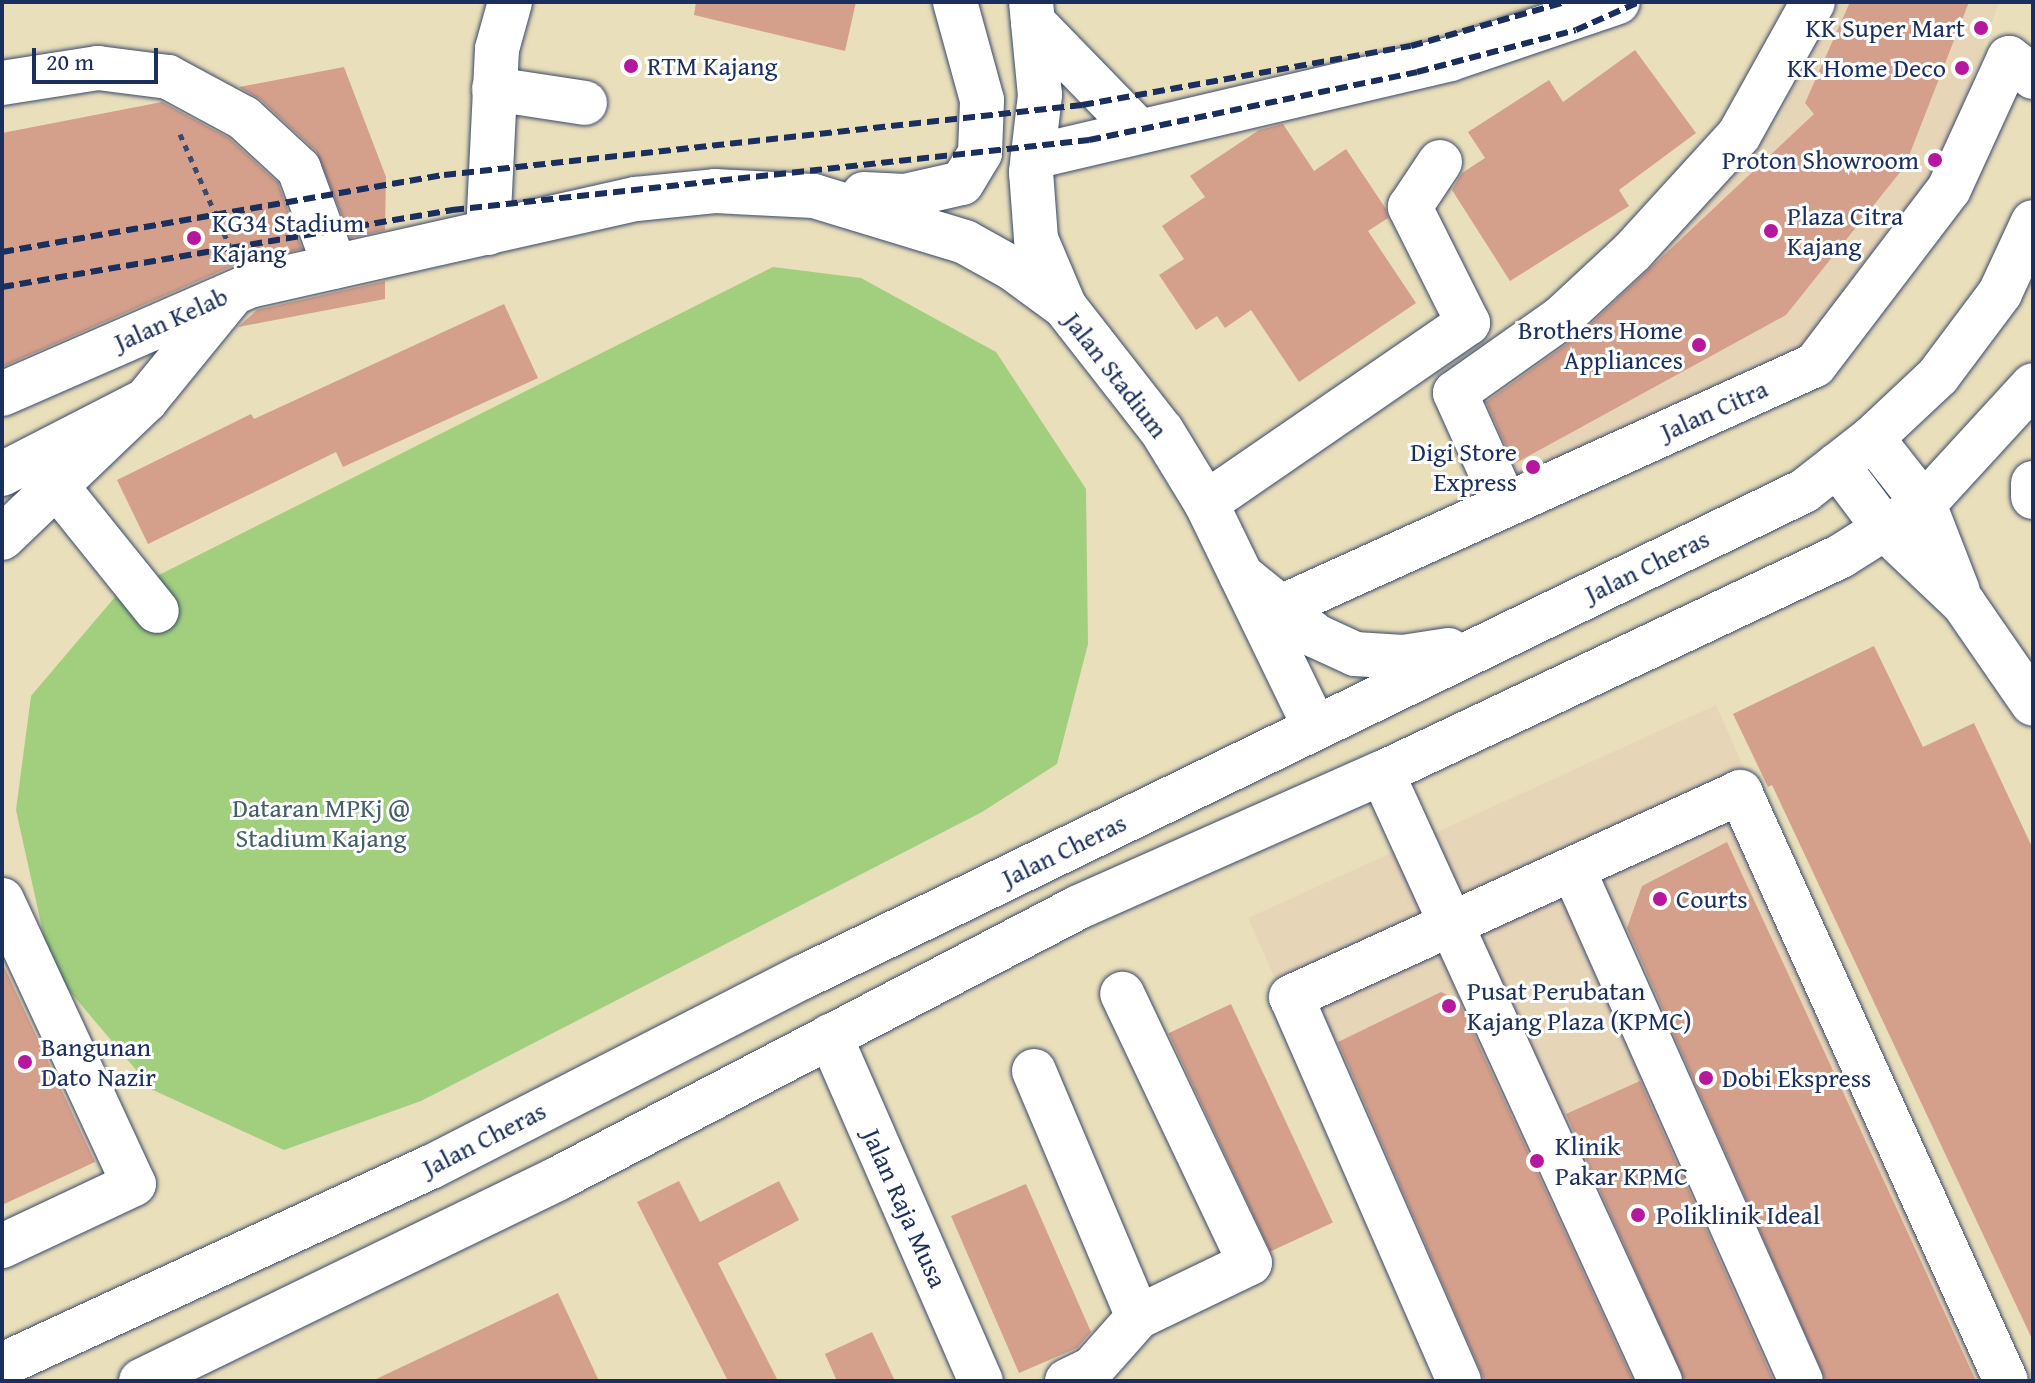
<!DOCTYPE html>
<style>
body{margin:0}
#map{position:relative;width:2035px;height:1383px;overflow:hidden;background:#e9dfbb;font-family:"Gentium Book Plus",serif}
div>[style]{position:absolute}
.built>*{inset:0;background:#e7d5b8}
.green>*{inset:0;background:#a2cf7d}
.building>*{inset:0;background:#d4a08c;transform-origin:0 0}
.path>*{height:5px;margin-top:-2.5px;transform-origin:0;background:repeating-linear-gradient(90deg,#3a496c 0 6px,transparent 0 12px)}
.roads{filter:drop-shadow(0 0 2px #3a496c) drop-shadow(0 0 2px #3a496c)}
.minor>*{height:44px;margin:-22px;padding:0 22px;transform-origin:22px;border-radius:22px;background:#fff}
.major>*{height:44px;margin:-22px;padding:0 22px;transform-origin:22px;border-radius:22px;background:#fff}
.rail>*{height:6px;margin-top:-3px;transform-origin:0;background:repeating-linear-gradient(90deg,#1b2f5e 0 12px,transparent 0 18px)}
.dots>*{width:22px;height:22px;translate:-50% -50%;box-sizing:border-box;border:4px solid #fff;border-radius:50%}
span{translate:-50% -50%;white-space:nowrap;text-align:center;line-height:1.15;-webkit-text-stroke:6px #fff;paint-order:stroke}
.poi-label{font-size:26px;color:#1b2f5e}
.right{translate:-100% -50%;text-align:right}
.left{translate:0 -50%;text-align:left}
.street-label{font-size:26px;color:#1b2f5e}
.park-label{font-size:26px;color:#445f67}
.frame{position:absolute;inset:0;border:4px solid #1b2f5e;pointer-events:none}
.scale{position:absolute;left:32px;top:48px;width:126px;height:36px;box-sizing:border-box;border:4px solid #1b2f5e;border-top:0;padding-left:10px;font-size:24px;line-height:28px;white-space:nowrap;color:#1b2f5e;-webkit-text-stroke:6px #fff;paint-order:stroke}
</style>
<div id="map">
<div class="built">
<i style="clip-path:polygon(1832px 2px,1999px 2px,1936px 181px,1804px 351px,1506px 486px,1466px 397px,1640px 257px,1777px 125px)"></i>
<i style="clip-path:polygon(1716px 705px,2018px 1381px,1454px 1381px,1248px 918px)"></i>
</div>
<div class="green">
<i style="clip-path:polygon(773px 267px,861px 278px,996px 352px,1086px 489px,1088px 644px,1057px 764px,982px 812px,421px 1101px,284px 1150px,153px 1090px,51px 969px,16px 810px,31px 696px,115px 597px)"></i>
</div>
<div class="building">
<i style="clip-path:polygon(696px 2px,856px 2px,845px 51px,694px 15px)"></i>
<i style="clip-path:polygon(1850px 2px,1969px 2px,1905px 166px,1786px 315px,1514px 464px,1486px 402px,1578px 336px,1814px 114px,1805px 103px)"></i>
<i style="clip-path:polygon(1635px 50px,1696px 133px,1619px 190px,1629px 206px,1510px 281px,1452px 190px,1462px 173px,1485px 158px,1468px 132px,1549px 80px,1563px 102px)"></i>
<i style="clip-path:polygon(344px 67px,386px 177px,385px 230px,351px 238px,316px 151px,261px 100px,239px 87px)"></i>
<i style="clip-path:polygon(162px 102px,229px 138px,278px 183px,302px 249px,239px 263px,2px 367px,2px 133px)"></i>
<i style="clip-path:polygon(1283px 124px,1314px 171px,1346px 149px,1386px 209px,1388px 218px,1368px 231px,1416px 303px,1299px 382px,1251px 310px,1225px 328px,1217px 316px,1196px 330px,1159px 275px,1184px 259px,1162px 226px,1205px 197px,1190px 176px,1259px 130px)"></i>
<i style="clip-path:polygon(385px 281px,385px 299px,238px 327px,257px 310px)"></i>
<i style="clip-path:polygon(504px 304px,538px 378px,343px 467px,336px 452px,148px 544px,117px 480px,251px 414px,254px 419px)"></i>
<i style="clip-path:polygon(1874px 646px,1923px 747px,1974px 723px,2033px 849px,2033px 1341px,1772px 785px,1768px 787px,1733px 714px)"></i>
<i style="clip-path:polygon(1727px 842px,1855px 1118px,1976px 1381px,1826px 1381px,1627px 928px,1642px 886px)"></i>
<i style="clip-path:polygon(2px 962px,95px 1162px,2px 1205px)"></i>
<i style="clip-path:polygon(1441px 992px,1458px 1000px,1633px 1381px,1485px 1381px,1338px 1042px)"></i>
<i style="left:1231px;top:1004px;width:241px;height:69px;rotate:65deg"></i>
<i style="left:1640px;top:1081px;width:329px;height:81px;rotate:66deg"></i>
<i style="clip-path:polygon(679px 1181px,700px 1222px,779px 1181px,799px 1220px,718px 1263px,778px 1381px,728px 1381px,637px 1202px)"></i>
<i style="clip-path:polygon(1026px 1184px,1091px 1332px,1077px 1348px,1019px 1373px,951px 1216px)"></i>
<i style="clip-path:polygon(558px 1293px,599px 1381px,372px 1381px)"></i>
<i style="clip-path:polygon(872px 1332px,895px 1381px,837px 1381px,825px 1354px)"></i>
</div>
<div class="path">
<i style="left:180px;top:134px;width:126px;rotate:66.1deg"></i>
</div>
<div class="roads">
<div class="minor">
<i style="left:1031px;top:2px;width:93px;rotate:84.5deg"></i>
<i style="left:1040px;top:95px;width:78px;rotate:96.7deg"></i>
<i style="left:1031px;top:172px;width:67px;rotate:85.7deg"></i>
<i style="left:1036px;top:239px;width:72px;rotate:67deg"></i>
<i style="left:1033px;top:22px;width:152px;rotate:45.8deg"></i>
<i style="left:2px;top:83px;width:97px;rotate:-8.9deg"></i>
<i style="left:98px;top:68px;width:71px;rotate:7.3deg"></i>
<i style="left:168px;top:77px;width:86px;rotate:28.3deg"></i>
<i style="left:244px;top:118px;width:75px;rotate:42.8deg"></i>
<i style="left:299px;top:169px;width:104px;rotate:69.8deg"></i>
<i style="left:494px;top:89px;width:92px;rotate:8.7deg"></i>
<i style="left:1033px;top:157px;width:428px;rotate:-13.2deg"></i>
<i style="left:1450px;top:59px;width:177px;rotate:-18.7deg"></i>
<i style="left:864px;top:194px;width:41px;rotate:2.8deg"></i>
<i style="left:905px;top:196px;width:58px;rotate:-12.8deg"></i>
<i style="left:962px;top:183px;width:35px;rotate:-59deg"></i>
<i style="left:980px;top:153px;width:53px;rotate:-87.8deg"></i>
<i style="left:982px;top:100px;width:102px;rotate:-105.4deg"></i>
<i style="left:488px;top:233px;width:184px;rotate:-87.2deg"></i>
<i style="left:497px;top:49px;width:49px;rotate:-74.5deg"></i>
<i style="left:2px;top:394px;width:270px;rotate:-23.6deg"></i>
<i style="left:249px;top:286px;width:397px;rotate:-12.7deg"></i>
<i style="left:636px;top:199px;width:79px;rotate:-5.8deg"></i>
<i style="left:715px;top:191px;width:99px;rotate:2.9deg"></i>
<i style="left:814px;top:196px;width:158px;rotate:16.9deg"></i>
<i style="left:965px;top:242px;width:54px;rotate:29deg"></i>
<i style="left:1012px;top:268px;width:66px;rotate:36.3deg"></i>
<i style="left:1065px;top:307px;width:157px;rotate:52deg"></i>
<i style="left:1162px;top:431px;width:84px;rotate:58.6deg"></i>
<i style="left:1206px;top:503px;width:249px;rotate:64.1deg"></i>
<i style="left:146px;top:400px;width:133px;rotate:-50.8deg"></i>
<i style="left:2px;top:474px;width:162px;rotate:-27.2deg"></i>
<i style="left:146px;top:400px;width:199px;rotate:136.2deg"></i>
<i style="left:54px;top:483px;width:164px;rotate:51.2deg"></i>
<i style="left:1206px;top:503px;width:318px;rotate:-34.5deg"></i>
<i style="left:1468px;top:323px;width:130px;rotate:-116.6deg"></i>
<i style="left:1410px;top:207px;width:54px;rotate:-56.3deg"></i>
<i style="left:1505px;top:504px;width:122px;rotate:-114.2deg"></i>
<i style="left:1455px;top:393px;width:130px;rotate:-35.3deg"></i>
<i style="left:1561px;top:318px;width:98px;rotate:-42.9deg"></i>
<i style="left:1633px;top:251px;width:157px;rotate:-47.6deg"></i>
<i style="left:1739px;top:135px;width:152px;rotate:-60.9deg"></i>
<i style="left:1281px;top:607px;width:586px;rotate:-24.38deg"></i>
<i style="left:1815px;top:365px;width:221px;rotate:-52.7deg"></i>
<i style="left:1949px;top:189px;width:144px;rotate:-65.4deg"></i>
<i style="left:2009px;top:58px;width:31px;rotate:38deg"></i>
<i style="left:1382px;top:773px;width:669px;rotate:65.43deg"></i>
<i style="left:1573px;top:869px;width:560px;rotate:66deg"></i>
<i style="left:2px;top:900px;width:313px;rotate:65.1deg"></i>
<i style="left:134px;top:1184px;width:146px;rotate:154.8deg"></i>
<i style="left:830px;top:1036px;width:377px;rotate:66.4deg"></i>
<i style="left:1034px;top:1071px;width:267px;rotate:67.1deg"></i>
<i style="left:1067px;top:1381px;width:28px;rotate:-26deg"></i>
<i style="left:1092px;top:1369px;width:69px;rotate:-48.5deg"></i>
<i style="left:1138px;top:1317px;width:124px;rotate:-25.7deg"></i>
<i style="left:1250px;top:1263px;width:298px;rotate:-115.4deg"></i>
<i style="left:1459px;top:1381px;width:419px;rotate:-113.6deg"></i>
<i style="left:1291px;top:997px;width:494px;rotate:-24.5deg"></i>
<i style="left:1740px;top:792px;width:646px;rotate:65.7deg"></i>
</div>
<div class="major">
<i style="left:1872px;top:438px;width:84px;rotate:51.8deg"></i>
<i style="left:1924px;top:504px;width:93px;rotate:68.7deg"></i>
<i style="left:1837px;top:465px;width:80px;rotate:53.1deg"></i>
<i style="left:1885px;top:529px;width:109px;rotate:43.5deg"></i>
<i style="left:1964px;top:604px;width:121px;rotate:55.4deg"></i>
<i style="left:2033px;top:483px;width:14px;rotate:90deg"></i>
<i style="left:1241px;top:575px;width:97px;rotate:39.1deg"></i>
<i style="left:1316px;top:636px;width:43px;rotate:24.8deg"></i>
<i style="left:1355px;top:654px;width:48px;rotate:3.6deg"></i>
<i style="left:1403px;top:657px;width:46px;rotate:-8.8deg"></i>
<i style="left:2px;top:1365px;width:472px;rotate:-24.8deg"></i>
<i style="left:431px;top:1167px;width:418px;rotate:-27.1deg"></i>
<i style="left:803px;top:977px;width:1113px;rotate:-25.9deg"></i>
<i style="left:1804px;top:491px;width:86px;rotate:-37.9deg"></i>
<i style="left:1872px;top:438px;width:91px;rotate:-43.2deg"></i>
<i style="left:1938px;top:376px;width:104px;rotate:-53.2deg"></i>
<i style="left:2000px;top:293px;width:78px;rotate:-65.1deg"></i>
<i style="left:141px;top:1381px;width:462px;rotate:-25.9deg"></i>
<i style="left:557px;top:1179px;width:589px;rotate:-27.52deg"></i>
<i style="left:1079px;top:907px;width:331px;rotate:-23.9deg"></i>
<i style="left:1382px;top:773px;width:508px;rotate:-25.3deg"></i>
<i style="left:1841px;top:556px;width:98px;rotate:-32.1deg"></i>
<i style="left:1924px;top:504px;width:161px;rotate:-47.5deg"></i>
</div>
</div>
<div class="rail">
<i style="left:2px;top:252px;width:449px;rotate:-9.9deg"></i>
<i style="left:444px;top:175px;width:642px;rotate:-6.26deg"></i>
<i style="left:1082px;top:105px;width:334px;rotate:-10.2deg"></i>
<i style="left:1411px;top:46px;width:160px;rotate:-15.9deg"></i>
<i style="left:2px;top:287px;width:457px;rotate:-9.7deg"></i>
<i style="left:452px;top:210px;width:641px;rotate:-6.27deg"></i>
<i style="left:1089px;top:140px;width:335px;rotate:-11.7deg"></i>
<i style="left:1417px;top:72px;width:164px;rotate:-14.8deg"></i>
<i style="left:1576px;top:30px;width:69px;rotate:-24deg"></i>
</div>
<div class="dots">
<i style="left:1981px;top:28px;background:#b5179e"></i>
<i style="left:631px;top:66px;background:#b5179e"></i>
<i style="left:1962px;top:68px;background:#b5179e"></i>
<i style="left:1935px;top:160px;background:#b5179e"></i>
<i style="left:1771px;top:231px;background:#b5179e"></i>
<i style="left:194px;top:238px;background:#b5179e"></i>
<i style="left:1699px;top:345px;background:#b5179e"></i>
<i style="left:1533px;top:467px;background:#b5179e"></i>
<i style="left:1660px;top:899px;background:#b5179e"></i>
<i style="left:1449px;top:1006px;background:#b5179e"></i>
<i style="left:25px;top:1062px;background:#b5179e"></i>
<i style="left:1706px;top:1078px;background:#b5179e"></i>
<i style="left:1537px;top:1161px;background:#b5179e"></i>
<i style="left:1638px;top:1215px;background:#b5179e"></i>
</div>
<div class="poi-label">
<span class="right" style="left:1965px;top:28px">KK Super Mart</span>
<span class="left" style="left:647px;top:66px">RTM Kajang</span>
<span class="right" style="left:1946px;top:68px">KK Home Deco</span>
<span class="right" style="left:1919px;top:160px">Proton Showroom</span>
<span class="left" style="left:1787px;top:231px">Plaza Citra<br>Kajang</span>
<span class="left" style="left:212px;top:238px">KG34 Stadium<br>Kajang</span>
<span class="right" style="left:1683px;top:345px">Brothers Home<br>Appliances</span>
<span class="right" style="left:1517px;top:467px">Digi Store<br>Express</span>
<span class="left" style="left:1676px;top:899px">Courts</span>
<span class="left" style="left:1467px;top:1006px">Pusat Perubatan<br>Kajang Plaza (KPMC)</span>
<span class="left" style="left:41px;top:1062px">Bangunan<br>Dato Nazir</span>
<span class="left" style="left:1722px;top:1078px">Dobi Ekspress</span>
<span class="left" style="left:1555px;top:1161px">Klinik<br>Pakar KPMC</span>
<span class="left" style="left:1656px;top:1215px">Poliklinik Ideal</span>
</div>
<div class="street-label">
<span style="left:171px;top:319px;rotate:-24deg">Jalan Kelab</span>
<span style="left:1116px;top:375px;rotate:52deg">Jalan Stadium</span>
<span style="left:1714px;top:410px;rotate:-24deg">Jalan Citra</span>
<span style="left:1647px;top:566px;rotate:-26deg">Jalan Cheras</span>
<span style="left:1064px;top:850px;rotate:-26deg">Jalan Cheras</span>
<span style="left:484px;top:1139px;rotate:-27deg">Jalan Cheras</span>
<span style="left:905px;top:1208px;rotate:66deg">Jalan Raja Musa</span>
</div>
<div class="park-label">
<span style="left:321px;top:823px">Dataran MPKj @<br>Stadium Kajang</span>
</div>
<div class="frame"></div>
<div class="scale">20 m</div>
</div>
